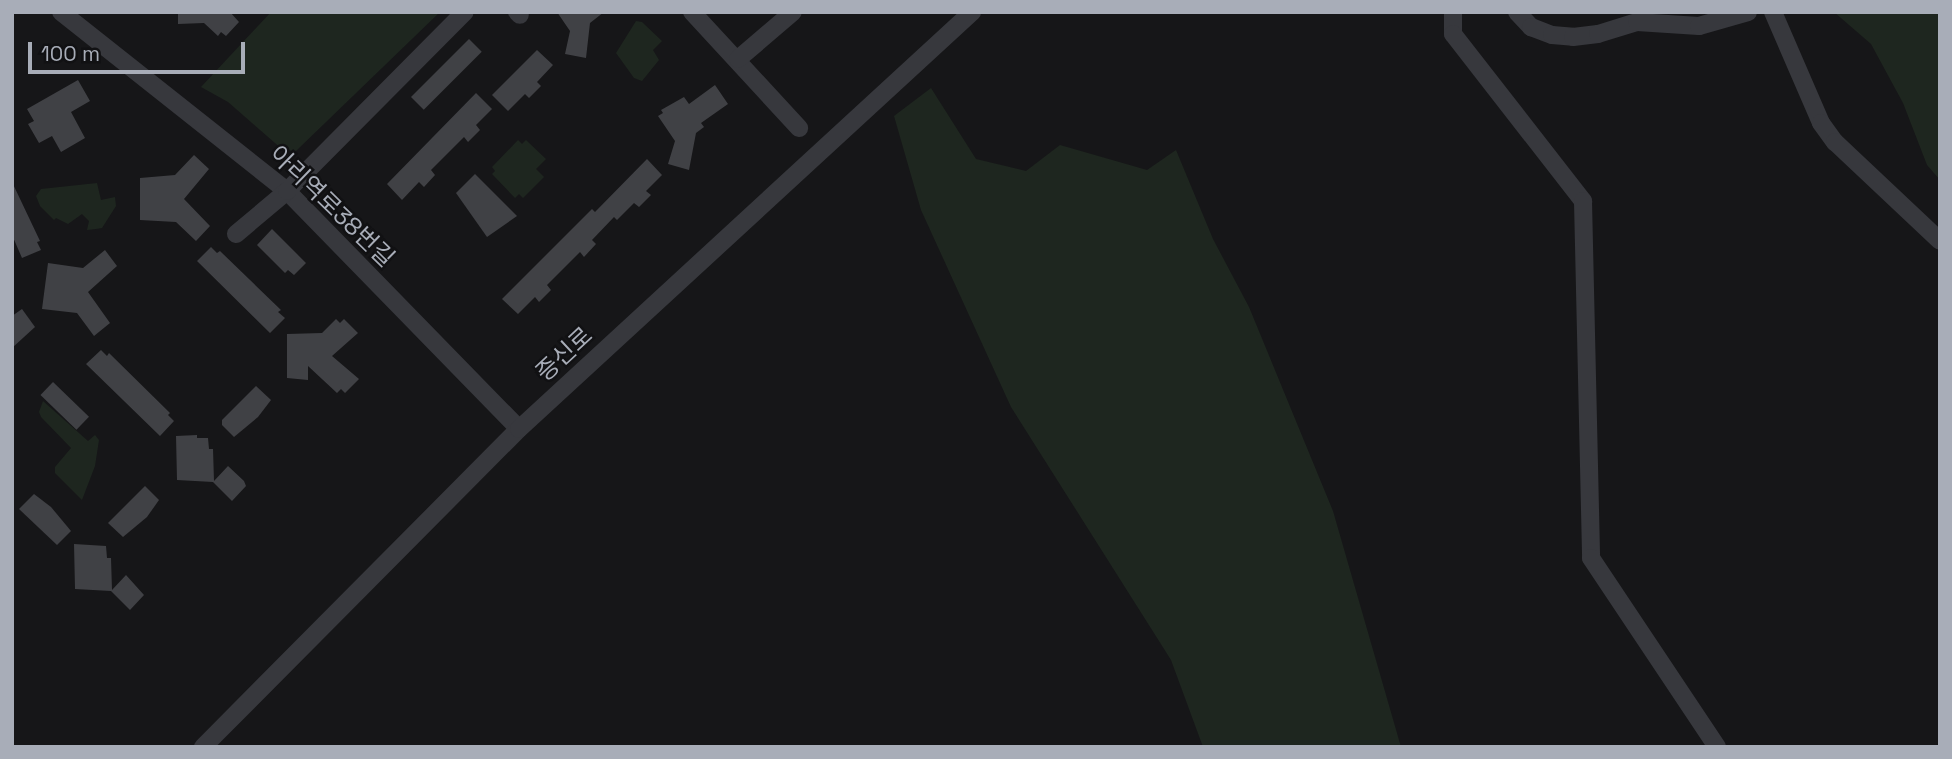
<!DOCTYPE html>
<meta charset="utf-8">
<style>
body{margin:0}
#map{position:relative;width:1952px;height:759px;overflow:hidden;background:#161618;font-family:"Space Grotesk","Noto Sans KR",sans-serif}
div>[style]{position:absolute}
.green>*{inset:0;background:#1e261f}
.building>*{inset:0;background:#404145;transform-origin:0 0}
.minor>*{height:18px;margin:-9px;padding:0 9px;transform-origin:9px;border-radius:9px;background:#37383d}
span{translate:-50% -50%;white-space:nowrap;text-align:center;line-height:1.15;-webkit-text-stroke:5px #111113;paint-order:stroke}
.street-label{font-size:24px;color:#a8adb8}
.frame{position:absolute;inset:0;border:14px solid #a8adb8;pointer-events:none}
.scale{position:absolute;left:28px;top:42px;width:217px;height:32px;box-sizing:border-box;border:4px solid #a8adb8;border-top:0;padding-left:9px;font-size:21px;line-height:24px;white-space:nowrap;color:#a8adb8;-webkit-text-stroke:5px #111113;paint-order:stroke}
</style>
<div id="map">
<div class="green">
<i style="clip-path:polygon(271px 12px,440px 12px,296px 151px,283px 150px,228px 102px,201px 87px)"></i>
<i style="clip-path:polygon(1834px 12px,1940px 12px,1940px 180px,1927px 165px,1903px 103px,1871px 44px)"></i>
<i style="clip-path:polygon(636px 21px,642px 22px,662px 41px,653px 50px,659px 60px,642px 81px,634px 78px,616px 53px)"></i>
<i style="clip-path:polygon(931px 88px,976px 159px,1026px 171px,1060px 145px,1147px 170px,1176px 150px,1213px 239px,1249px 307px,1333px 511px,1401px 747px,1203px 747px,1171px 660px,1011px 407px,921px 210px,894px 116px)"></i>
<i style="clip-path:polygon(518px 140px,522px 144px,526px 140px,546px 159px,536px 169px,544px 177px,523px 198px,519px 194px,515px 198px,492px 174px,495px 171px,492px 167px)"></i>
<i style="clip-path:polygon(97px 183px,101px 200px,115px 197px,116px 206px,102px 228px,96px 229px,87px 230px,89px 221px,82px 214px,68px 224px,56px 218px,54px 220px,40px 206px,36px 196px,41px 189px)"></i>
<i style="clip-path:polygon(43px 401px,88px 441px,95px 435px,99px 440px,95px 466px,82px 500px,55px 473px,55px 467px,71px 448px,41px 417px,39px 412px)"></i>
</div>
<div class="building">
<i style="clip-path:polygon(178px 12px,230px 12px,239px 22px,226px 36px,221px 32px,218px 36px,204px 23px,178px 24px)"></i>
<i style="clip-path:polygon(557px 12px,604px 12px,590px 23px,586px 58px,565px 54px,570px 31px)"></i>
<i style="left:469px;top:39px;width:18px;height:82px;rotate:45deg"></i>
<i style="clip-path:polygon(537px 50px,553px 65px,537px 82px,541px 86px,529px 98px,525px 94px,508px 111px,492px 95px)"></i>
<i style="clip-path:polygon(78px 80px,90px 101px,71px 112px,85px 138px,61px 152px,52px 136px,39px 143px,28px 124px,34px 121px,27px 109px)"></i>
<i style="clip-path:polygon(715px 85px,728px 104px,701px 123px,704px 127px,696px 133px,689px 170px,668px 164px,675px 141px,658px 116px,663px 113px,661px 110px,684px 97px,689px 104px)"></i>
<i style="clip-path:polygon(476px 93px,492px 109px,476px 125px,480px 130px,468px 142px,464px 137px,431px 170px,435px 175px,424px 187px,419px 182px,402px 200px,387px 184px)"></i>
<i style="clip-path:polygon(194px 155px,209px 169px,184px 199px,210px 226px,196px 241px,176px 222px,140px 220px,140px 178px,175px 175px)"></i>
<i style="clip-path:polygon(647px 159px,662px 175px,646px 191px,651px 195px,639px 207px,634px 203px,617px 220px,614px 217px,592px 240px,596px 244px,584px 257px,580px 252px,547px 285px,551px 290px,539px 302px,535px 297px,518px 314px,502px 299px,592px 209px,595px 212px)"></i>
<i style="clip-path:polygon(475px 174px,517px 216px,487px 237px,456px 193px)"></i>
<i style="clip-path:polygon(12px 182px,40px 241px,37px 242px,41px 250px,22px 258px,12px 235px)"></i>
<i style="clip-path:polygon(272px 229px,306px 263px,294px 275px,288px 270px,285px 273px,257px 245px)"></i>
<i style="clip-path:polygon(211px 247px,217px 253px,220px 251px,281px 310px,278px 312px,285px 318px,270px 333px,197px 261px)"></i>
<i style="clip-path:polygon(105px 250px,117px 266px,88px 292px,110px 323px,94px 336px,77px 313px,42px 309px,48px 263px,83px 268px)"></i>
<i style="clip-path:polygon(22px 309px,35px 327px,12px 348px,12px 316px)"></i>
<i style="clip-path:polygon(336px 319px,340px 323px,344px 319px,358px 333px,332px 356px,359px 379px,345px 393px,341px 389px,337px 393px,308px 366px,308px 380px,287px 378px,287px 334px,322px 333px)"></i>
<i style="clip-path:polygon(101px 350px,107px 356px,109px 353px,170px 413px,168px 415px,174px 421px,160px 436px,86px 364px)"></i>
<i style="left:53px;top:382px;width:50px;height:18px;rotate:44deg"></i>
<i style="clip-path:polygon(256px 386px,271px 400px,258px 417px,234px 437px,222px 425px,222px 420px)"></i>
<i style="clip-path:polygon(197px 435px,197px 438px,208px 438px,209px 449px,213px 449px,214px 481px,228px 466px,244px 481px,246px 486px,232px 501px,213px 482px,177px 480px,176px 436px)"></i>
<i style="clip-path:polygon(145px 486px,159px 500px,147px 517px,123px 537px,108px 523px)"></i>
<i style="clip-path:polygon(34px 494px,51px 507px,71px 531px,57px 545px,19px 509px)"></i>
<i style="clip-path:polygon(74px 544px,106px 546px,107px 558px,111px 558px,112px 590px,126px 575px,144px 595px,130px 610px,111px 591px,75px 589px)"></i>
</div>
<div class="minor">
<i style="left:61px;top:12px;width:288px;rotate:38.4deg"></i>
<i style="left:287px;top:191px;width:332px;rotate:45.7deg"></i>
<i style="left:517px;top:12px;width:4px;rotate:45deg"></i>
<i style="left:692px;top:12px;width:158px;rotate:47.3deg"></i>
<i style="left:1453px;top:12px;width:22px;rotate:90deg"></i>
<i style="left:1453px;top:34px;width:212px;rotate:52.1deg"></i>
<i style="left:1583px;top:201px;width:357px;rotate:88.7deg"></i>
<i style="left:1591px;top:558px;width:227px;rotate:56.3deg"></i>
<i style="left:1517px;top:12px;width:21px;rotate:47deg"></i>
<i style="left:1531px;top:27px;width:22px;rotate:21deg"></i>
<i style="left:1552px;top:35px;width:21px;rotate:5deg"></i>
<i style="left:1573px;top:37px;width:25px;rotate:-7deg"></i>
<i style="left:1598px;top:34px;width:41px;rotate:-17.1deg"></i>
<i style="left:1637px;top:22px;width:62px;rotate:3.7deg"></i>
<i style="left:1699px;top:26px;width:51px;rotate:-15.9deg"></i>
<i style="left:1773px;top:12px;width:121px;rotate:66.6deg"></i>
<i style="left:1821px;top:123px;width:24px;rotate:54deg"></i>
<i style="left:1835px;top:142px;width:144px;rotate:43.3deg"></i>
<i style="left:738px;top:59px;width:72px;rotate:-40.5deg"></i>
<i style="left:236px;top:234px;width:67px;rotate:-40.1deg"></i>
<i style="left:287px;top:191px;width:252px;rotate:-45.2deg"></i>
<i style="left:203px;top:747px;width:448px;rotate:-45.2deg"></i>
<i style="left:519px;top:429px;width:616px;rotate:-42.63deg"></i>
</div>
<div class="street-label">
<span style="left:332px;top:206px;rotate:44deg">아리역로38번길</span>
<span style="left:564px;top:354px;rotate:-43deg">증신로</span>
</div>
<div class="frame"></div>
<div class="scale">100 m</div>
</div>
